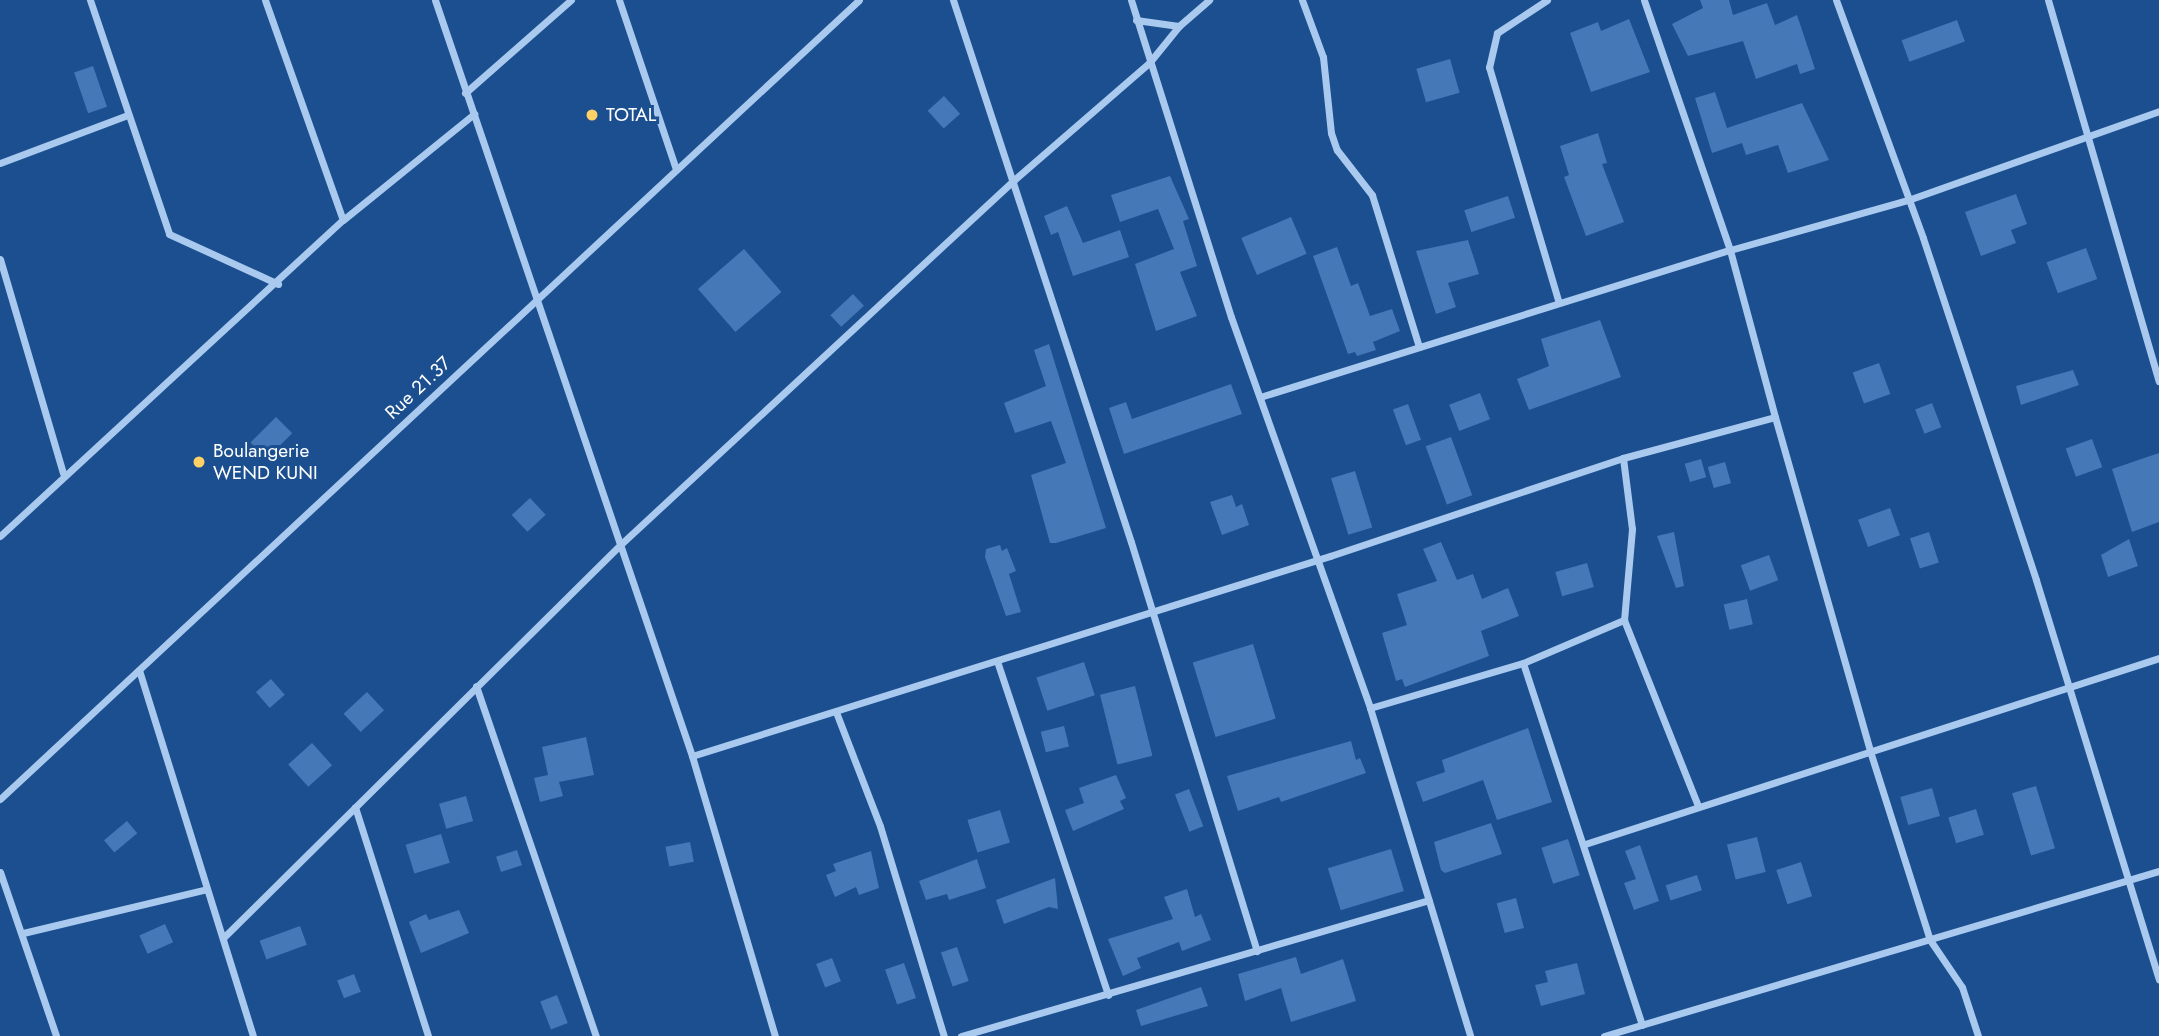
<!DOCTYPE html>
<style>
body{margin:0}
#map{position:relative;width:2159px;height:1036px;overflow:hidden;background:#1b4f8f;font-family:Jost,sans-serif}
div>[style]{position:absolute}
.building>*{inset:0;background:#4478b7;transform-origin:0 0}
.minor>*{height:7px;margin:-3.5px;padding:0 3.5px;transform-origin:3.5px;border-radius:3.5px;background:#a9c9ee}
.dots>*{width:19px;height:19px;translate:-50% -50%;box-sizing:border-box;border:4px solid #1b4f8f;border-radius:50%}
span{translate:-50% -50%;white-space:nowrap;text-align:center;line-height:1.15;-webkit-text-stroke:6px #1b4f8f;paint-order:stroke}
.poi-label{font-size:19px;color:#fff}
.left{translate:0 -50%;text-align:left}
.street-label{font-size:19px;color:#fff}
</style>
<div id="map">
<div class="building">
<i style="clip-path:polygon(1700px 0,1729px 0,1733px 15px,1767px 3px,1775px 25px,1797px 15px,1815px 69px,1800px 74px,1797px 64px,1756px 79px,1743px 41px,1688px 56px,1672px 24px,1703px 8px)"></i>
<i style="clip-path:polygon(1629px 19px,1650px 72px,1591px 92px,1570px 33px,1598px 22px,1601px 31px)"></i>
<i style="left:1957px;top:20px;width:23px;height:59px;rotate:70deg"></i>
<i style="left:1450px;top:59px;width:35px;height:35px;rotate:74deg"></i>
<i style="left:93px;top:66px;width:43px;height:20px;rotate:71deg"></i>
<i style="clip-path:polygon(1715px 92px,1727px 128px,1802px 103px,1829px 160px,1788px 173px,1778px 145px,1746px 155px,1742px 143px,1712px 153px,1695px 98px)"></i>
<i style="left:944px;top:96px;width:24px;height:22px;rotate:48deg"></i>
<i style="clip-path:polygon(1598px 133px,1607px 163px,1602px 164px,1624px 222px,1586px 236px,1564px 177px,1569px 175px,1560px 146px)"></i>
<i style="clip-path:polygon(1170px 176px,1189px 219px,1183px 221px,1197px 266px,1180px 272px,1197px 316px,1156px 331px,1135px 264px,1174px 249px,1158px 209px,1120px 222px,1111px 195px)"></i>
<i style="clip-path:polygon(2016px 194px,2027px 224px,2011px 230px,2016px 243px,1981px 256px,1965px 212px)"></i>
<i style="left:1508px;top:196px;width:23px;height:46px;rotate:72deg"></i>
<i style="clip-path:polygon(1067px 206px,1083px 243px,1120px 230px,1129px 257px,1073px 276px,1058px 232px,1051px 235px,1044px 216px)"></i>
<i style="left:1291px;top:217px;width:40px;height:54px;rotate:67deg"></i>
<i style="clip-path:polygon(1468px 240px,1479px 274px,1448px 283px,1456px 307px,1436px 314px,1416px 251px)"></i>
<i style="clip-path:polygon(1337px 247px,1351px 286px,1358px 283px,1370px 316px,1392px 309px,1400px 331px,1373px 342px,1376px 350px,1357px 356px,1355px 352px,1348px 354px,1313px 256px)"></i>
<i style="left:2086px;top:248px;width:33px;height:42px;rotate:70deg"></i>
<i style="left:744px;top:249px;width:57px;height:61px;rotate:49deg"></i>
<i style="left:853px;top:294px;width:16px;height:31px;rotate:47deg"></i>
<i style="clip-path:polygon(1600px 320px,1621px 377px,1529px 410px,1517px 379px,1549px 366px,1541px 339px)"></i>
<i style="clip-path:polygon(1049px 344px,1106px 528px,1056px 543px,1050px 543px,1031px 475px,1066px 463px,1051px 421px,1015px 433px,1004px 403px,1046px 386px,1034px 350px)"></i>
<i style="left:1879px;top:363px;width:33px;height:28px;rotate:70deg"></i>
<i style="clip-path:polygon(2073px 370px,2079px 385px,2021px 405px,2016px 386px)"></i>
<i style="clip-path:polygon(1231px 384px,1242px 414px,1124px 454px,1109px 408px,1126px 402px,1132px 419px)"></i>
<i style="left:1480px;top:393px;width:28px;height:33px;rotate:69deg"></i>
<i style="left:1932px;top:403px;width:26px;height:18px;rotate:69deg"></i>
<i style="left:1408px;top:404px;width:38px;height:16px;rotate:70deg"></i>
<i style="left:276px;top:417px;width:23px;height:36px;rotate:45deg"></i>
<i style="left:1451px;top:437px;width:62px;height:27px;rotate:70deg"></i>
<i style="left:2092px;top:439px;width:30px;height:28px;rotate:70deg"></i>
<i style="clip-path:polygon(2159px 453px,2159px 522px,2132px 532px,2112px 469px)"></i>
<i style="left:1701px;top:459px;width:19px;height:17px;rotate:74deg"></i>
<i style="left:1725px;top:462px;width:22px;height:18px;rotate:74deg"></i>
<i style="left:1355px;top:471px;width:59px;height:25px;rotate:73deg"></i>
<i style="clip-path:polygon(1232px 495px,1236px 507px,1242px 504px,1249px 525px,1222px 535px,1210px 502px)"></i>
<i style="left:530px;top:498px;width:23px;height:25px;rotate:47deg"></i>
<i style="left:1890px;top:508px;width:29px;height:34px;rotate:70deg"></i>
<i style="clip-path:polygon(1674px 532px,1684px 586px,1676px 588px,1657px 536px)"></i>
<i style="left:1929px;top:532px;width:32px;height:20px;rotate:72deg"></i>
<i style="clip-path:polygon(2129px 539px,2138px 566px,2108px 577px,2101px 555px)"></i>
<i style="clip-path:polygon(1441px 542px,1457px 580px,1473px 574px,1482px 599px,1508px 588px,1519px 616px,1481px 631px,1489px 656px,1405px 687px,1402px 679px,1396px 681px,1382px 633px,1407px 625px,1397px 594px,1437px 581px,1423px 549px)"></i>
<i style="clip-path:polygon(1000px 545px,1002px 551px,1007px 548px,1016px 571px,1009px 574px,1021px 612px,1006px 616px,985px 557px,986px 549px)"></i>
<i style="left:1769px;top:555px;width:27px;height:30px;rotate:70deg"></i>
<i style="left:1587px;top:563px;width:25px;height:33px;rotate:74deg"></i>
<i style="left:1747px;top:599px;width:26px;height:24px;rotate:77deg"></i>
<i style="left:1253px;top:644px;width:78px;height:63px;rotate:73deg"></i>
<i style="left:1084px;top:662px;width:35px;height:50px;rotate:72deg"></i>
<i style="left:271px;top:679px;width:21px;height:20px;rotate:49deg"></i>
<i style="left:1135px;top:686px;width:72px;height:36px;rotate:76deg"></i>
<i style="left:367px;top:692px;width:25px;height:32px;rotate:47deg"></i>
<i style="left:1064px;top:726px;width:21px;height:24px;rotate:76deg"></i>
<i style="clip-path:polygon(1528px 728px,1552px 802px,1497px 820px,1483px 780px,1423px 802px,1416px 782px,1445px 772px,1442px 760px)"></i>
<i style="clip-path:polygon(586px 737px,594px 775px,559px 782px,563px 796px,540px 802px,534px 778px,548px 775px,542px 747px)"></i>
<i style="clip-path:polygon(1351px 741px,1356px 760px,1360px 758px,1366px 773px,1281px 802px,1279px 797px,1238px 811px,1227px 776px)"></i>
<i style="left:312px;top:743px;width:30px;height:32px;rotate:48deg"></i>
<i style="clip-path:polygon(1116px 775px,1126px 798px,1120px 801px,1124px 809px,1073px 831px,1065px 810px,1084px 803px,1079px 788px)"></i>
<i style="left:2036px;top:786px;width:65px;height:25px;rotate:73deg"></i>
<i style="left:1932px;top:788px;width:29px;height:33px;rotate:74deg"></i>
<i style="left:1189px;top:789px;width:40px;height:15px;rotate:69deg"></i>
<i style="left:466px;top:796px;width:26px;height:28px;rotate:74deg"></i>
<i style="left:1976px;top:809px;width:27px;height:29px;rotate:73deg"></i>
<i style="left:1000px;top:810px;width:34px;height:34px;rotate:73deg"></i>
<i style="left:127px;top:821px;width:16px;height:30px;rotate:50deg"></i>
<i style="clip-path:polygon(1491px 823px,1502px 854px,1445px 873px,1441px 870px,1434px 842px)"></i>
<i style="left:441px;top:834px;width:30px;height:37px;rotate:73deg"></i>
<i style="left:1757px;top:837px;width:36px;height:31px;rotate:76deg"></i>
<i style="left:1568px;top:839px;width:38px;height:28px;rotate:72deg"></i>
<i style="left:690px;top:842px;width:20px;height:25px;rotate:79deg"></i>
<i style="clip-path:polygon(1640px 845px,1659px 901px,1634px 910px,1624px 883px,1636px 879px,1625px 851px)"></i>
<i style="left:1391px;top:849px;width:44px;height:66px;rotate:73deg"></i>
<i style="left:517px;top:850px;width:16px;height:22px;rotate:72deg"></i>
<i style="clip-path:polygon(871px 851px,879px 888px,859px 895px,856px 887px,835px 897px,826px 875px,836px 871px,833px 864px)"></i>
<i style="clip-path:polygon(977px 859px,986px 888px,949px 900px,947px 894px,926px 900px,919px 881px)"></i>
<i style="left:1801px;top:862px;width:36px;height:26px;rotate:72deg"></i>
<i style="left:1697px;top:875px;width:16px;height:33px;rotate:72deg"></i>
<i style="clip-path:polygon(1055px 878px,1058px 909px,1049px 907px,1004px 924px,996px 900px)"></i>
<i style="clip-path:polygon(1187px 889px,1195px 917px,1201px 914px,1211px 940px,1182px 951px,1179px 942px,1137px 958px,1141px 968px,1123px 976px,1108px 939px,1173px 919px,1164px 897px)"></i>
<i style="left:1516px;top:898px;width:31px;height:20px;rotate:75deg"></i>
<i style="clip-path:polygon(459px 910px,469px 933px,421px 953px,409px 922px,426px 914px,429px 920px)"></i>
<i style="left:165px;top:924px;width:20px;height:28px;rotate:66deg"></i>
<i style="left:300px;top:926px;width:20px;height:43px;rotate:70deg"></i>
<i style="left:957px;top:947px;width:36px;height:17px;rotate:71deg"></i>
<i style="clip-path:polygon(1296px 957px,1301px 974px,1343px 959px,1356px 1001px,1291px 1022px,1281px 988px,1245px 1001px,1238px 974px)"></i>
<i style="left:832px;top:958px;width:25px;height:17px;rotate:69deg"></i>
<i style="left:904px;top:963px;width:37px;height:20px;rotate:71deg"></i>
<i style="clip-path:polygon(1577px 963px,1585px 994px,1541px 1006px,1535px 985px,1548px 982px,1545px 971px)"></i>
<i style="left:354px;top:974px;width:19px;height:18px;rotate:69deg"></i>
<i style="clip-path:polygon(1201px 987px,1208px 1006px,1141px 1026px,1136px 1010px)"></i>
<i style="left:557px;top:995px;width:30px;height:18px;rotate:69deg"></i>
</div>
<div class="minor">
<i style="left:90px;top:0;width:247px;rotate:71.3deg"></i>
<i style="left:169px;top:234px;width:120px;rotate:24.6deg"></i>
<i style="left:265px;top:0;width:233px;rotate:70.5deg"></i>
<i style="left:435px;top:0;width:798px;rotate:71.22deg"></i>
<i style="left:692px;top:756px;width:292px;rotate:73.5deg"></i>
<i style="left:619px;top:0;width:178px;rotate:71.4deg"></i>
<i style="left:953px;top:0;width:570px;rotate:71.82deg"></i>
<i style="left:1131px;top:542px;width:428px;rotate:72.9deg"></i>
<i style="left:1131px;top:0;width:332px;rotate:72.5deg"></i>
<i style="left:1231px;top:317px;width:415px;rotate:70.4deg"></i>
<i style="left:1370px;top:708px;width:343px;rotate:73deg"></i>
<i style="left:1302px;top:0;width:61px;rotate:69.8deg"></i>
<i style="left:1323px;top:57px;width:76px;rotate:84deg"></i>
<i style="left:1331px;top:133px;width:18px;rotate:71deg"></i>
<i style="left:1337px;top:150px;width:57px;rotate:52.1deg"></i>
<i style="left:1372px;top:195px;width:159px;rotate:72.8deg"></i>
<i style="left:1547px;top:0;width:60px;rotate:146.6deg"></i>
<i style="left:1497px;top:33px;width:35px;rotate:103deg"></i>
<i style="left:1489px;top:67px;width:246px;rotate:73.5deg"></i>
<i style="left:1836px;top:0;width:253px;rotate:69.9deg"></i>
<i style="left:1923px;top:238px;width:360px;rotate:71.7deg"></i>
<i style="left:2036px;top:580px;width:418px;rotate:72.9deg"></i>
<i style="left:2048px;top:0;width:397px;rotate:73.8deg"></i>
<i style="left:1136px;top:20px;width:43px;rotate:7.9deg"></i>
<i style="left:1179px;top:26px;width:40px;rotate:-41deg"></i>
<i style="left:465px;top:93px;width:141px;rotate:-41.3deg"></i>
<i style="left:0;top:163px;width:137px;rotate:-20.6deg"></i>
<i style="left:0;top:259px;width:223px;rotate:73.6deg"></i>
<i style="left:1260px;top:397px;width:492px;rotate:-17.4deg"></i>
<i style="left:1730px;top:250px;width:264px;rotate:-109deg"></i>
<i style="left:1775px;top:417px;width:347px;rotate:74.1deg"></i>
<i style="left:1870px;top:751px;width:198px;rotate:72.4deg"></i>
<i style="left:1930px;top:940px;width:57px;rotate:55.8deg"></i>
<i style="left:1962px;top:987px;width:52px;rotate:71.9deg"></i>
<i style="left:1623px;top:458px;width:72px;rotate:82.8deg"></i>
<i style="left:1632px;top:529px;width:91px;rotate:95deg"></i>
<i style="left:1624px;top:620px;width:200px;rotate:68.3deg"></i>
<i style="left:0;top:536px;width:466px;rotate:-42.7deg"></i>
<i style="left:343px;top:220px;width:169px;rotate:-39deg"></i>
<i style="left:997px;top:661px;width:352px;rotate:71.6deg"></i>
<i style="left:1523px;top:663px;width:381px;rotate:71.8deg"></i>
<i style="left:139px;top:670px;width:383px;rotate:72.7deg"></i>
<i style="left:476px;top:686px;width:370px;rotate:71.1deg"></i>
<i style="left:1370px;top:708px;width:159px;rotate:-16.4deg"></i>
<i style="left:1523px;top:663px;width:110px;rotate:-23.1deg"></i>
<i style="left:836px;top:712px;width:122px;rotate:68.9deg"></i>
<i style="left:880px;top:826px;width:220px;rotate:73.1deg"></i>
<i style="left:692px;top:756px;width:669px;rotate:-17.41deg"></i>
<i style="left:1330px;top:556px;width:309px;rotate:-18.5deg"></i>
<i style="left:1623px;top:458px;width:157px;rotate:-15.1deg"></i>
<i style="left:1775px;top:417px;width:173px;rotate:-105.1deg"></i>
<i style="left:1730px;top:250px;width:185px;rotate:-15.7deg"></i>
<i style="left:1908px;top:200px;width:266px;rotate:-19.5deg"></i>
<i style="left:0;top:799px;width:1173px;rotate:-42.93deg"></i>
<i style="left:355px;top:807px;width:240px;rotate:72.3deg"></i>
<i style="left:1585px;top:844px;width:603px;rotate:-17.95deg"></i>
<i style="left:0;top:872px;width:173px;rotate:71.1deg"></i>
<i style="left:23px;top:933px;width:189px;rotate:-13.4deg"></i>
<i style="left:223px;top:938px;width:559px;rotate:-44.71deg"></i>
<i style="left:620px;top:545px;width:538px;rotate:-42.82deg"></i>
<i style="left:1015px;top:179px;width:177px;rotate:-40.9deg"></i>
<i style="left:1149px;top:63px;width:48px;rotate:-51deg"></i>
<i style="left:961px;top:1036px;width:487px;rotate:-16.2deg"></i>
<i style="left:1604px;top:1036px;width:579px;rotate:-16.56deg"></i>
</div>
<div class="dots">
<i style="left:592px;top:115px;background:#ffd166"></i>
<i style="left:199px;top:462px;background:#ffd166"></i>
</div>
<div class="poi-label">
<span class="left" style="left:606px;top:115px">TOTAL</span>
<span class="left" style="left:213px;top:462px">Boulangerie<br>WEND KUNI</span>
</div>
<div class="street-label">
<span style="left:418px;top:388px;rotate:-43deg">Rue 21.37</span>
</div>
</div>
